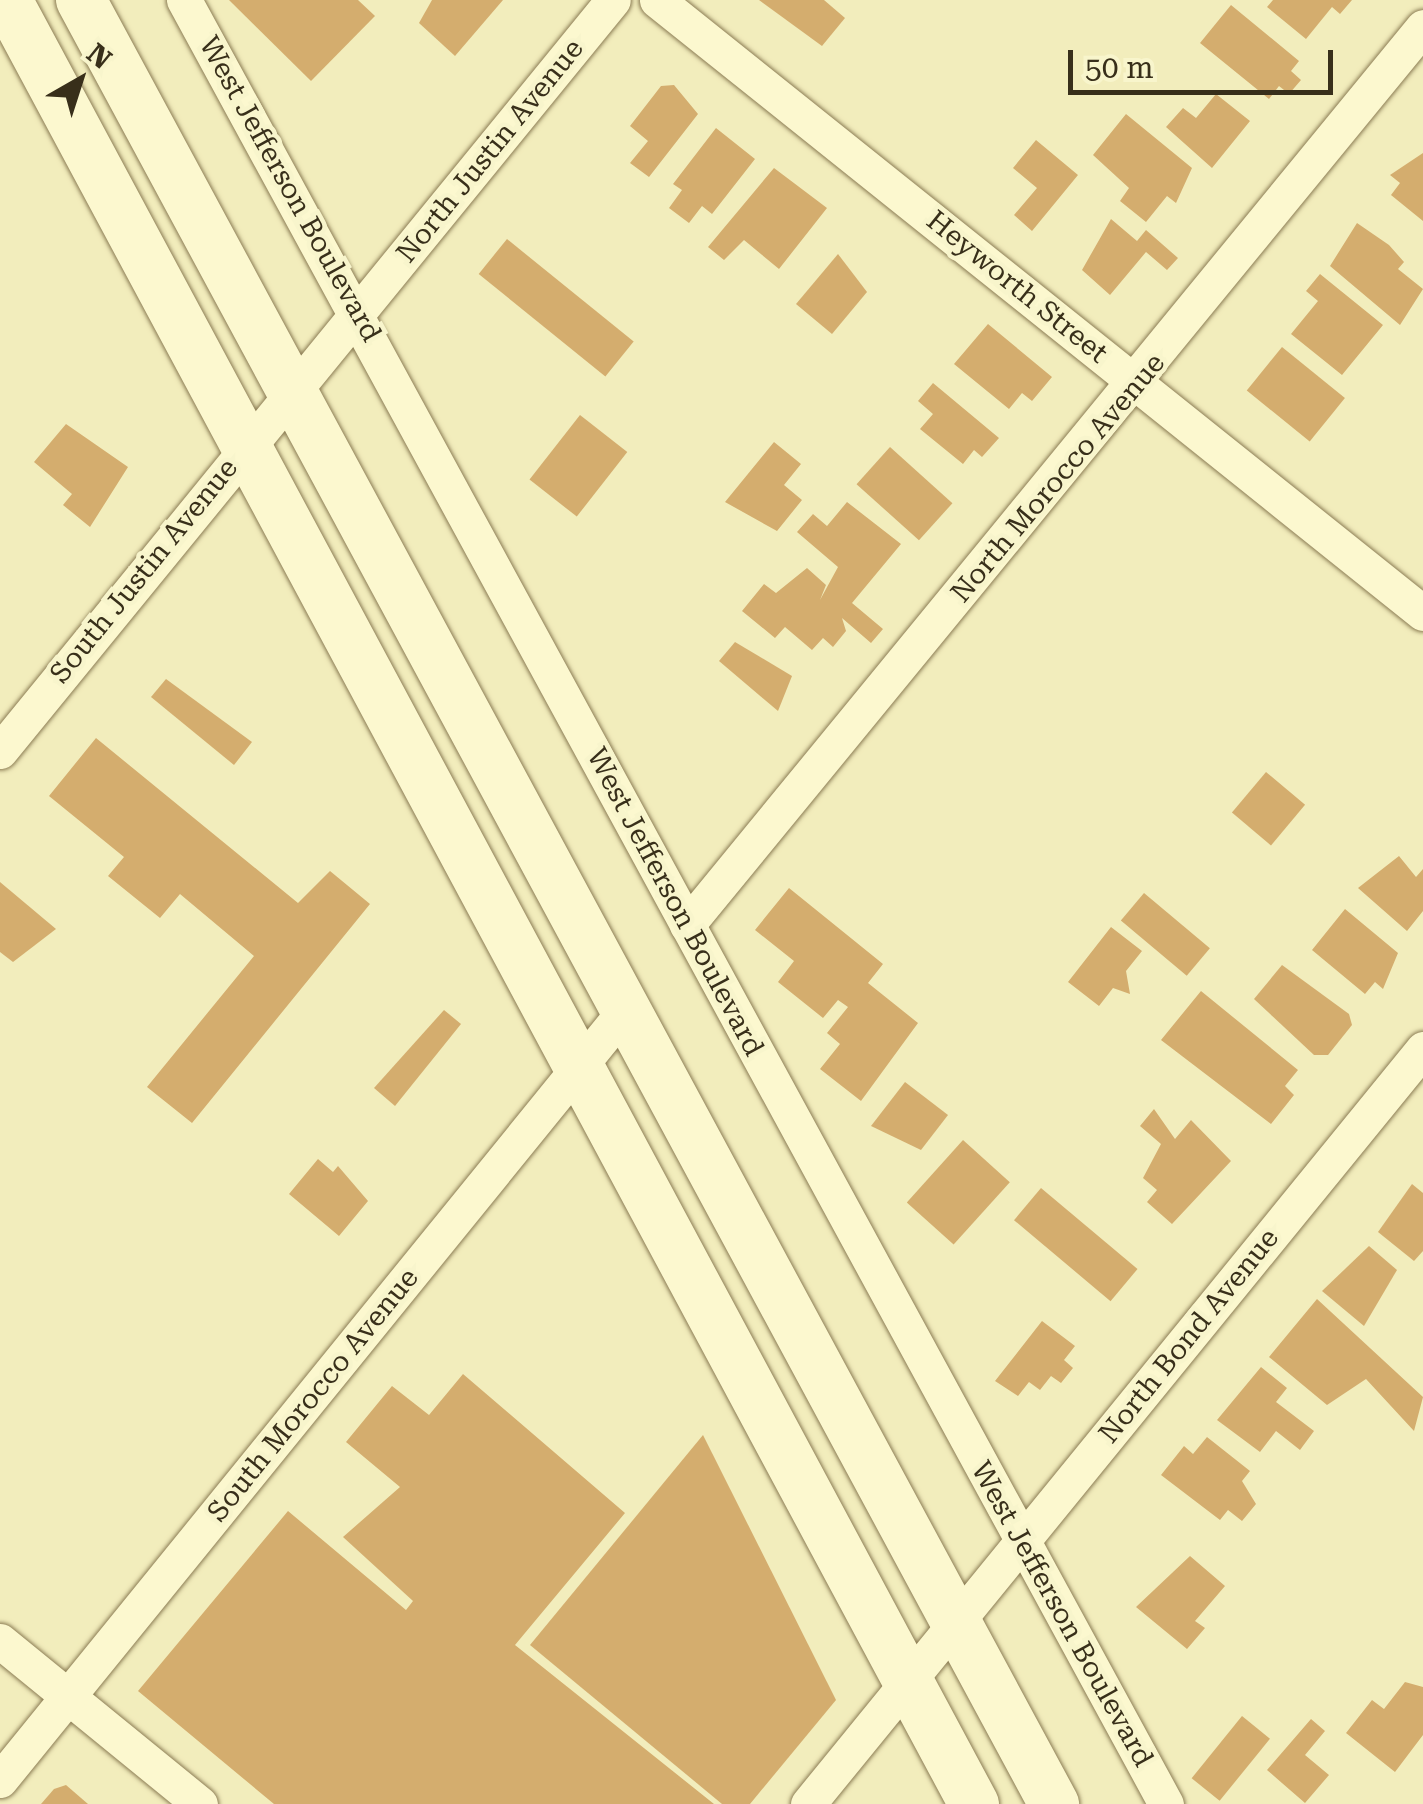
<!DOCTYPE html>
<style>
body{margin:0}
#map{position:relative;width:1423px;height:1804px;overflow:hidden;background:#f2edbc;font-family:"Roboto Serif",serif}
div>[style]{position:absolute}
.building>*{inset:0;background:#d4ad6e;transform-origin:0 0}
.roads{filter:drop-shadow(0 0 2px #8b7c54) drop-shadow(0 0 2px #8b7c54)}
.street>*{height:35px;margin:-17.5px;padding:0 17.5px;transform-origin:17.5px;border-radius:17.5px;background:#fcf8cf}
.secondary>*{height:50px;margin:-25px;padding:0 25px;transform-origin:25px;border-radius:25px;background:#fcf8cf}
span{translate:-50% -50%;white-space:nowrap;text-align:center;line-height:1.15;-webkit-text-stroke:9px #f8f5cc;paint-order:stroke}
.street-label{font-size:28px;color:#382f1a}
.north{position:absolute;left:30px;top:30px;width:100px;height:100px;-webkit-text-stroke:8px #f8f5cc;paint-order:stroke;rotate:39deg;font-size:28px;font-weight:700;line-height:40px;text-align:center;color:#382f1a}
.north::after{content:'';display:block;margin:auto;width:35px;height:45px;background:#382f1a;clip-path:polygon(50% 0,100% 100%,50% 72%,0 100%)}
.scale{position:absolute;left:1068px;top:50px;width:265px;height:45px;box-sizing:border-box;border:5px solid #382f1a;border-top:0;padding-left:12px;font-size:30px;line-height:35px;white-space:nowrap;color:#382f1a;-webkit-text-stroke:8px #f8f5cc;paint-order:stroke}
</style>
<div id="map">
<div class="building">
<i style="clip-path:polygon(229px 0,358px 0,375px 16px,311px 81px)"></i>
<i style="clip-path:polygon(432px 0,503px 0,455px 56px,419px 23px)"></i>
<i style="clip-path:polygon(759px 0,824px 0,845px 18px,822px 46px)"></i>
<i style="clip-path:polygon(1273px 0,1352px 0,1340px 14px,1332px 7px,1306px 39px,1267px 7px)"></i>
<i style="clip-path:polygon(1231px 5px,1299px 61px,1291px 71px,1301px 80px,1289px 94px,1279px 86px,1269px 99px,1200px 43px)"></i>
<i style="clip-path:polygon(674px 85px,698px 114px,649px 177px,630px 163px,648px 141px,630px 126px,661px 86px)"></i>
<i style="clip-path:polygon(1216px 94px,1250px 121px,1212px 168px,1166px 127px,1183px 108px,1196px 118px)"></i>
<i style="clip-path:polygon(1126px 114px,1192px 168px,1176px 203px,1167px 196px,1146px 222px,1120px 201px,1129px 188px,1093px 155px)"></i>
<i style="clip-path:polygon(716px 128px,755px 159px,712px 214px,702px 206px,689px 223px,669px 208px,682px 190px,673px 184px)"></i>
<i style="clip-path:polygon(1036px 140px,1078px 175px,1032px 231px,1014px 215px,1037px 188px,1013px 168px)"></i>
<i style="clip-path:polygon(1423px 153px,1423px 221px,1391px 195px,1400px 183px,1390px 175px)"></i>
<i style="clip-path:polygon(774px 168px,827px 208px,779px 269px,744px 240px,724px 260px,708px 247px)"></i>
<i style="clip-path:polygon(1111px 219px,1137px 241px,1146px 230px,1178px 258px,1167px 270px,1146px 252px,1110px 295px,1082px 270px)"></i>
<i style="clip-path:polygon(1357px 223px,1389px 245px,1404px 262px,1398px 269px,1423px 289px,1400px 325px,1330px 266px)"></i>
<i style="left:507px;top:239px;width:163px;height:45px;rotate:39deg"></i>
<i style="clip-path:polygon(838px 254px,867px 292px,832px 334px,796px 304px)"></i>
<i style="clip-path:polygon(1320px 274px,1383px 325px,1342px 375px,1291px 334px,1318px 301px,1306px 291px)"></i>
<i style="clip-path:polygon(988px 324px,1052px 377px,1032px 401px,1022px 393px,1009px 409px,954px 364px)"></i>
<i style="left:1282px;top:347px;width:81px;height:56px;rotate:39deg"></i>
<i style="clip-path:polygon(933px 383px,999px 438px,982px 457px,974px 450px,963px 464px,920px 429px,933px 414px,918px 401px)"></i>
<i style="left:580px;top:415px;width:60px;height:82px;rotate:38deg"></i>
<i style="clip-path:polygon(66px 424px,128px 467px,90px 527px,63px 505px,72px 494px,34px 462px)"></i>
<i style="clip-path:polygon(774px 442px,801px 464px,784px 485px,802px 500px,777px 531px,725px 502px)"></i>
<i style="left:890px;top:447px;width:84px;height:50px;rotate:42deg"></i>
<i style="clip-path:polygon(847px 502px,901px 544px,852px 603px,883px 629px,871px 643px,842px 618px,846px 631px,833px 647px,823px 638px,812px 650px,785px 627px,775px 638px,742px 611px,764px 584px,776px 593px,807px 568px,826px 585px,820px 600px,838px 567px,797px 532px,813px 514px,827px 526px)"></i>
<i style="clip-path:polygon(735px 642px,792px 676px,778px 711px,719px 661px)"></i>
<i style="clip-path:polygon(166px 679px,252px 742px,234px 765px,151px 697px)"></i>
<i style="clip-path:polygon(96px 738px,298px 903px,330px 871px,370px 904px,192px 1123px,147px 1087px,254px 956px,180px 894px,160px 918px,108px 876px,124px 857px,49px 796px)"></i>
<i style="left:1266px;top:772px;width:51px;height:53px;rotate:40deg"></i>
<i style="clip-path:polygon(1399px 856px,1416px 877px,1423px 869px,1423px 911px,1407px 931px,1358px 888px)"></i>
<i style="clip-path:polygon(0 882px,56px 929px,13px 962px,0 952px)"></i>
<i style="clip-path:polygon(789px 888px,883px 964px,868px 983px,918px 1023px,861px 1101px,820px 1069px,840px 1044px,827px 1033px,848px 1007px,838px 1000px,823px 1018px,778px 982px,794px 961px,755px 930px)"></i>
<i style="left:1144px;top:893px;width:86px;height:36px;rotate:40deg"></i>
<i style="clip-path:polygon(1345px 909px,1398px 953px,1383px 989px,1375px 982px,1365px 994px,1312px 950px)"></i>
<i style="clip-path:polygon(1111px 927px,1142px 951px,1126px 971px,1130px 994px,1113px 988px,1099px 1006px,1068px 982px)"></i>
<i style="clip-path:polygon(1282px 965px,1349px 1014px,1352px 1025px,1328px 1055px,1314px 1055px,1254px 999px)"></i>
<i style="clip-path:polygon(1201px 991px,1298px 1070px,1285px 1086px,1294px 1095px,1271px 1124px,1161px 1040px)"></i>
<i style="clip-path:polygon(444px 1010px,461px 1024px,395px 1106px,374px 1088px)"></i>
<i style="clip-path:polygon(905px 1082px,948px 1115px,921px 1150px,871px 1126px)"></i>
<i style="clip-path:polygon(1154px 1109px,1175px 1139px,1191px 1120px,1231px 1161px,1172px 1224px,1147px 1202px,1157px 1190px,1143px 1178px,1161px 1144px,1140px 1126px)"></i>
<i style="left:963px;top:1140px;width:63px;height:84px;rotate:42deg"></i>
<i style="clip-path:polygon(318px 1159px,333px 1172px,338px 1166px,368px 1201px,339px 1236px,289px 1194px)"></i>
<i style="clip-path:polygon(1412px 1184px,1423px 1193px,1423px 1251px,1414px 1261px,1378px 1232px)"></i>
<i style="left:1041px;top:1188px;width:126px;height:42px;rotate:40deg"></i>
<i style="clip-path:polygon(1369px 1246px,1397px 1270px,1364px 1326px,1322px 1291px)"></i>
<i style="clip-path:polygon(1317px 1299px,1423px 1397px,1414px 1431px,1366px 1379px,1327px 1405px,1269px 1357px)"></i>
<i style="clip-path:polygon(1042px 1321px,1075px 1346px,1064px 1360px,1073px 1368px,1061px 1383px,1051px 1376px,1040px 1390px,1029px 1382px,1018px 1396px,995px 1381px)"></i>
<i style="clip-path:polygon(1261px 1367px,1287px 1388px,1276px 1402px,1314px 1431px,1300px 1450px,1276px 1431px,1260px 1452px,1217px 1420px)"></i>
<i style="clip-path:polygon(463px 1374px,625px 1513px,515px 1645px,714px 1804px,274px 1804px,138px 1691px,288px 1511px,406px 1610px,413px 1601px,343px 1537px,400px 1487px,346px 1442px,392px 1386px,429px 1415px)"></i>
<i style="clip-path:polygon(703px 1435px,836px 1700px,750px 1804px,722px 1804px,530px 1645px)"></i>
<i style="clip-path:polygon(1207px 1437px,1250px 1471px,1242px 1481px,1256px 1504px,1242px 1521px,1228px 1510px,1220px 1520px,1161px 1475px,1184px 1446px,1193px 1454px)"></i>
<i style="clip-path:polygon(1190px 1556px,1225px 1586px,1195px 1621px,1205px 1628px,1187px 1649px,1136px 1607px)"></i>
<i style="clip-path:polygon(1405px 1682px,1423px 1687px,1423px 1735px,1395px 1772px,1346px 1733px,1372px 1700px,1384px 1709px)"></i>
<i style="left:1242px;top:1716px;width:36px;height:80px;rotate:39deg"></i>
<i style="clip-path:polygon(1311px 1719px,1325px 1731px,1305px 1755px,1329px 1775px,1305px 1803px,1267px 1770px)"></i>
<i style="clip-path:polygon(66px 1785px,88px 1804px,41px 1804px,54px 1789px)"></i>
</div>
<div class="roads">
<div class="street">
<i style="left:184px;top:0;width:2054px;rotate:61.44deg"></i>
<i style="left:657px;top:0;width:981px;rotate:38.67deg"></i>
<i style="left:0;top:751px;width:969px;rotate:-50.78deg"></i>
<i style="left:687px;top:925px;width:1161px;rotate:-50.66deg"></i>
<i style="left:0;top:1641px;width:258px;rotate:39.2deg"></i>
<i style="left:0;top:1780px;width:993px;rotate:-50.93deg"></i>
<i style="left:808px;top:1804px;width:974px;rotate:-50.83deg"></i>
</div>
<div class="secondary">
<i style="left:7px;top:0;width:2047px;rotate:61.81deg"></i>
<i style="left:81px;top:0;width:2050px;rotate:61.66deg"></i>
</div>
</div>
<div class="street-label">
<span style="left:490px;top:151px;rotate:-51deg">North Justin Avenue</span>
<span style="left:290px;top:189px;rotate:61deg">West Jefferson Boulevard</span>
<span style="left:1017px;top:287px;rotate:39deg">Heyworth Street</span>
<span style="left:1058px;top:478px;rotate:-50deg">North Morocco Avenue</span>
<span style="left:144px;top:571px;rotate:-51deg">South Justin Avenue</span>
<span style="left:675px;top:902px;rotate:62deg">West Jefferson Boulevard</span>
<span style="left:1189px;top:1336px;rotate:-51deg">North Bond Avenue</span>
<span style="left:313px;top:1395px;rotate:-51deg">South Morocco Avenue</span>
<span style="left:1062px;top:1614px;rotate:61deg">West Jefferson Boulevard</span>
</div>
<div class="north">N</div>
<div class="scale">50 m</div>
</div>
